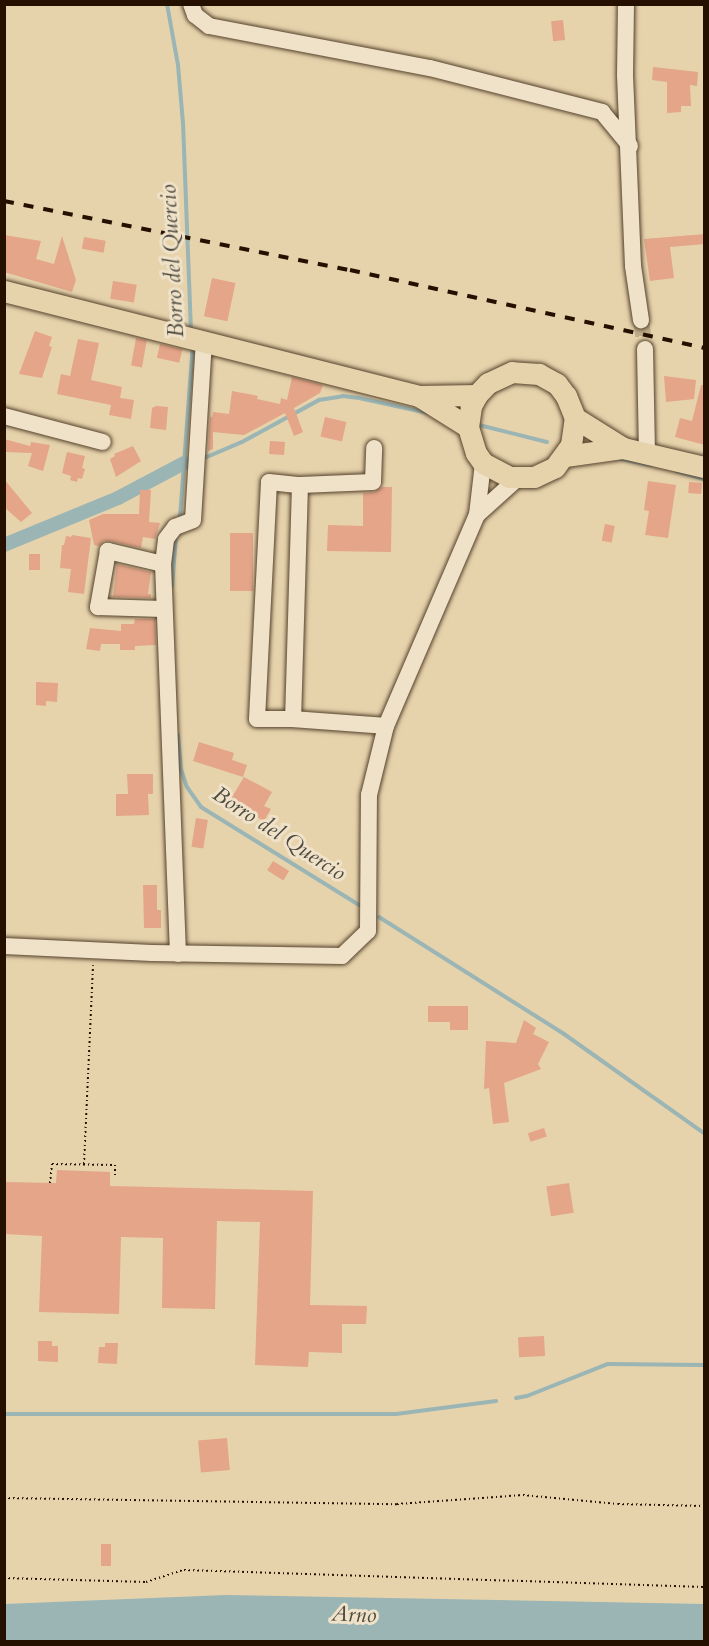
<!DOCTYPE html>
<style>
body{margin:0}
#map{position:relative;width:709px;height:1646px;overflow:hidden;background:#e6d3ac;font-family:Cardo,serif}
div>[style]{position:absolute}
.water>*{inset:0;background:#9ab5b4}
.stream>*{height:4px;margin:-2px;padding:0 2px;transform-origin:2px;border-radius:2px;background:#9ab5b4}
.canal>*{height:14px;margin:-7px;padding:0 7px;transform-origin:7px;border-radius:7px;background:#9ab5b4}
.building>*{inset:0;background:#e4a589;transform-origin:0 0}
.minor-tunnel>*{height:16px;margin-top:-8px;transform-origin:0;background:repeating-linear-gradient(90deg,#bfac8a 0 16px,transparent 0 24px)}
.path>*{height:2px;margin-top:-1px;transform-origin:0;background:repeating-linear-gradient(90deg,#251000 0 1.5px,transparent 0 4.5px)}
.roads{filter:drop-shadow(0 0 2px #55412b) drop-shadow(0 0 2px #55412b)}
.minor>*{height:16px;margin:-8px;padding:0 8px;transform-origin:8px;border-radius:8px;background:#efe2c9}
.major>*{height:21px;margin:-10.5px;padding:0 10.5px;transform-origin:10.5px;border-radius:10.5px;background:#e6d3ac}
.rail>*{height:4px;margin-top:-2px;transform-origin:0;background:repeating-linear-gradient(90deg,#251000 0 10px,transparent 0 20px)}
span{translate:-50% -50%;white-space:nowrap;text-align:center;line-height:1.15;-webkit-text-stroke:6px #efe2c9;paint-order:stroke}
.water-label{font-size:22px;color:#4e4a3f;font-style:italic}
.frame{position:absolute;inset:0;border:6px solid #251000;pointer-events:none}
</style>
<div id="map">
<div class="water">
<i style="clip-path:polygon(226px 1595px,704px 1604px,704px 1641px,5px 1641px,5px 1604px)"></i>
</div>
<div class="stream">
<i style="left:167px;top:4px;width:62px;rotate:79.8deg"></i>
<i style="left:178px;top:65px;width:58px;rotate:85.1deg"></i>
<i style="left:183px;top:123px;width:209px;rotate:87.8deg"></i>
<i style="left:479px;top:425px;width:70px;rotate:14deg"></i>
<i style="left:617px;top:458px;width:35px;rotate:12deg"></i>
<i style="left:202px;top:459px;width:43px;rotate:-23deg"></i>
<i style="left:242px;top:442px;width:88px;rotate:-28.6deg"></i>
<i style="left:319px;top:400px;width:24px;rotate:-9deg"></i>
<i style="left:343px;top:396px;width:16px;rotate:7deg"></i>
<i style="left:359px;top:398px;width:71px;rotate:12.3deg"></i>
<i style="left:676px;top:471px;width:29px;rotate:16deg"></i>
<i style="left:180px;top:517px;width:171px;rotate:-85.7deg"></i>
<i style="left:172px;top:586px;width:49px;rotate:-85.3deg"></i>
<i style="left:178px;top:735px;width:34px;rotate:85deg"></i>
<i style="left:181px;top:769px;width:19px;rotate:72deg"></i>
<i style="left:187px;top:787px;width:24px;rotate:55deg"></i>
<i style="left:201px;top:807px;width:186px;rotate:31.8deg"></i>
<i style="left:379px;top:917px;width:219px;rotate:32.3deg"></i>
<i style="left:564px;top:1034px;width:171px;rotate:35.3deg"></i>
<i style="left:516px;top:1398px;width:11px;rotate:-10deg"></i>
<i style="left:527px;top:1396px;width:87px;rotate:-21.6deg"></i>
<i style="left:608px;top:1364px;width:96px;rotate:0.6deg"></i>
<i style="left:4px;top:1414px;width:392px"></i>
<i style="left:396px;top:1414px;width:101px;rotate:-7.4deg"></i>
</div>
<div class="canal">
<i style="left:4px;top:545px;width:123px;rotate:-22.4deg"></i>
<i style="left:118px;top:498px;width:75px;rotate:-27.9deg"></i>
</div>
<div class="building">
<i style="left:563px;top:20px;width:20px;height:12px;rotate:84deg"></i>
<i style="clip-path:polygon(653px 67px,698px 72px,697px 86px,690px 85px,691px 106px,681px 106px,681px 112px,667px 113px,667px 82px,652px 80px)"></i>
<i style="clip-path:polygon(705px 234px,705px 244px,670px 247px,674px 278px,650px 281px,644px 239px)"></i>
<i style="clip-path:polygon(4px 235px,41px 241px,36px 259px,54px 264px,62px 236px,76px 280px,72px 292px,4px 272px)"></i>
<i style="left:84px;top:237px;width:22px;height:12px;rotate:10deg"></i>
<i style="left:212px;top:278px;width:24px;height:39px;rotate:12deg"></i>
<i style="left:113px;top:281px;width:24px;height:18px;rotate:9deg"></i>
<i style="clip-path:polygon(35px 331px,52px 337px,49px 346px,52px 347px,42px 378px,19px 374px)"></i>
<i style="left:136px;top:338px;width:11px;height:28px;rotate:10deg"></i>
<i style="clip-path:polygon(78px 339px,99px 343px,91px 380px,122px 387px,120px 398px,134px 400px,131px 419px,109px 415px,111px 405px,57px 394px,61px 374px,70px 376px)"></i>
<i style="left:160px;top:344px;width:23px;height:14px;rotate:13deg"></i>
<i style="clip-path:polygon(664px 376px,696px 380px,694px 399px,666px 402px)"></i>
<i style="clip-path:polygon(292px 377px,323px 385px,320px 393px,294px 408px,303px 432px,294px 436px,285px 413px,244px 435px,213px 432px,213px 449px,208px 451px,210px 416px,212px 418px,213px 412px,229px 414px,232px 391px,258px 396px,257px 399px,280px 404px,281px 398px,287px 400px)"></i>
<i style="clip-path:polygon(701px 385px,705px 385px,705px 445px,675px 437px,680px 418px,692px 421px)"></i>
<i style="clip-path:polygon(156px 406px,168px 407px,166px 430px,150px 428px,152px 408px)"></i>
<i style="left:325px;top:417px;width:22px;height:20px;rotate:13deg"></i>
<i style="clip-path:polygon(4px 439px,30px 446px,31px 442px,50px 445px,43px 471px,28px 466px,32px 453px,4px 452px)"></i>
<i style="left:270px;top:441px;width:15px;height:13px;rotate:4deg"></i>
<i style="clip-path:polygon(133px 446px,141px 461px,116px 477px,110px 459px,115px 456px,114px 454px)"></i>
<i style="clip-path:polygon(67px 452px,85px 456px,82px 468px,85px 469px,82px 479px,78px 478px,77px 482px,70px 480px,71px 476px,62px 473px)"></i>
<i style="clip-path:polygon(4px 479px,32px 513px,21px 522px,4px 507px)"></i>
<i style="clip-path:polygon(648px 481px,676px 485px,668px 538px,645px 535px,649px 511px,644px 510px)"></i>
<i style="left:689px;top:482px;width:13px;height:11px;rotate:4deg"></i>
<i style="clip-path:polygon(382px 487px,392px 487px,391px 552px,327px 551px,328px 525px,363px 526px,363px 493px,374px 492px)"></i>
<i style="clip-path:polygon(140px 490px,151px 490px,149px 522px,160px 523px,155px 539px,143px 537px,141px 548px,110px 541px,104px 541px,99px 546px,94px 545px,89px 520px,103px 514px,139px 514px)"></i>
<i style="left:605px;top:524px;width:10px;height:17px;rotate:11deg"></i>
<i style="left:230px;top:533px;width:23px;height:58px"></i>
<i style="clip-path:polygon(72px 535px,91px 538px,84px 594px,68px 592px,71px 569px,60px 568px,62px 545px,64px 545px,66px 536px,71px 537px)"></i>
<i style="left:29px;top:554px;width:11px;height:16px"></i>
<i style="clip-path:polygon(117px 564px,151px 572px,148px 594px,151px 594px,151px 598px,113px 597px)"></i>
<i style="clip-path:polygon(135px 619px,155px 619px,156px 645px,135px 646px,135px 650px,120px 650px,120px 644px,101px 644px,100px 651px,86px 649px,90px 628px,121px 631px,121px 624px,134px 624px)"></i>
<i style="clip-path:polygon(36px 682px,58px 683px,57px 702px,46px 701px,46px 706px,36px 705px)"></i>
<i style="clip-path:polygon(199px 742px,234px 753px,232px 760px,247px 765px,243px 777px,193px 761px)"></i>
<i style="clip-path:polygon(127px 774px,153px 774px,153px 794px,148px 794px,149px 815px,116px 816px,116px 794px,128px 794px)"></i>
<i style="clip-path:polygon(244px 777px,272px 792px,264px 806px,271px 809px,264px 821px,229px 802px)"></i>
<i style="left:196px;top:818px;width:12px;height:29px;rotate:9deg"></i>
<i style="left:273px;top:861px;width:19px;height:11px;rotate:32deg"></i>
<i style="clip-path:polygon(143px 885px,157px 885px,157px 910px,161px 910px,161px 928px,144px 928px)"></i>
<i style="clip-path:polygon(428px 1006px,468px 1006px,468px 1030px,450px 1030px,450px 1022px,428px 1022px)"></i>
<i style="clip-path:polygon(524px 1020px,536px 1028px,533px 1034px,549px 1042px,538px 1064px,541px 1069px,504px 1083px,509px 1122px,493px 1124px,489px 1088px,484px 1089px,486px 1041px,516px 1043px)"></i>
<i style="left:544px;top:1128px;width:9px;height:17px;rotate:72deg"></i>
<i style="clip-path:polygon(57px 1170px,110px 1172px,110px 1186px,313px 1191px,310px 1305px,367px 1306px,366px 1324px,342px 1324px,342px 1353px,309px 1352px,308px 1367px,255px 1365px,260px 1222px,217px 1221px,215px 1309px,162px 1308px,163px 1238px,121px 1237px,119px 1314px,39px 1312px,42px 1236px,4px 1234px,4px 1182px,56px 1183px)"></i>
<i style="left:569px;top:1183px;width:30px;height:23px;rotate:81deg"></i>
<i style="left:544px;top:1336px;width:20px;height:26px;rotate:87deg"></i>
<i style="clip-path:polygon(38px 1341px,52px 1341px,52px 1346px,58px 1346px,58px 1362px,38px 1361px)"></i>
<i style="clip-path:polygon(105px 1343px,118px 1343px,117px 1364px,98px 1363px,99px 1347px,105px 1347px)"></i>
<i style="left:227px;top:1438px;width:32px;height:29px;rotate:85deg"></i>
<i style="left:101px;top:1544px;width:10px;height:22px"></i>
</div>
<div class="minor-tunnel">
<i style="left:641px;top:320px;width:29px;rotate:82deg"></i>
</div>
<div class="path">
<i style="left:84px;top:1164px;width:199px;rotate:-87.4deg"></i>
<i style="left:50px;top:1183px;width:19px;rotate:-84deg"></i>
<i style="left:52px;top:1164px;width:63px;rotate:0.9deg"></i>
<i style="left:115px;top:1165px;width:11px;rotate:90deg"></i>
<i style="left:4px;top:1498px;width:393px;rotate:0.9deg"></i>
<i style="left:397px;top:1504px;width:126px;rotate:-4.1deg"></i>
<i style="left:523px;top:1495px;width:95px;rotate:5.4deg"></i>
<i style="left:618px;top:1504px;width:86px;rotate:1.3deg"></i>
<i style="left:4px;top:1578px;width:142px;rotate:1.6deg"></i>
<i style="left:146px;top:1582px;width:40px;rotate:-18deg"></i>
<i style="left:184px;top:1570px;width:520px;rotate:1.87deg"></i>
</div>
<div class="roads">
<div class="minor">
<i style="left:191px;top:4px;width:12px;rotate:70deg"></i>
<i style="left:195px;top:15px;width:18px;rotate:38deg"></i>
<i style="left:209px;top:26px;width:225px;rotate:10.8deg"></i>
<i style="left:430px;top:68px;width:178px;rotate:14.3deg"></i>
<i style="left:602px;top:112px;width:44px;rotate:50.5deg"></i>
<i style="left:626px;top:4px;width:71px;rotate:90.8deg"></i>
<i style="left:625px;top:75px;width:191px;rotate:87.6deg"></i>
<i style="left:633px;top:266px;width:55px;rotate:81.6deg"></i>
<i style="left:645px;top:349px;width:103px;rotate:88.9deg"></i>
<i style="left:4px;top:416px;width:102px;rotate:14.7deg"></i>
<i style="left:300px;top:485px;width:73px;rotate:-2.4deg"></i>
<i style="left:373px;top:482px;width:34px;rotate:-88deg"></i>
<i style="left:477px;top:515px;width:55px;rotate:-42.1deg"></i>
<i style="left:163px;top:564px;width:57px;rotate:-166.7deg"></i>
<i style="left:108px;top:551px;width:57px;rotate:100.1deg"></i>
<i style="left:98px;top:607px;width:65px;rotate:1.8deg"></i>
<i style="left:293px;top:719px;width:36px;rotate:180deg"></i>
<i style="left:257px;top:719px;width:237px;rotate:-87.1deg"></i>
<i style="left:269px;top:482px;width:31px;rotate:6deg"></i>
<i style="left:300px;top:485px;width:234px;rotate:91.7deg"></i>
<i style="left:293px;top:719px;width:93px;rotate:4.3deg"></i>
<i style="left:4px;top:946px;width:148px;rotate:2.7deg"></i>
<i style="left:152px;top:953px;width:190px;rotate:0.9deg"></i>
<i style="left:342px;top:956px;width:36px;rotate:-44deg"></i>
<i style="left:368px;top:931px;width:136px;rotate:-89.6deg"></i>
<i style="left:369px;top:795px;width:71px;rotate:-76.2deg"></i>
<i style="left:386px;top:726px;width:230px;rotate:-66.7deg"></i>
<i style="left:477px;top:515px;width:52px;rotate:-83.4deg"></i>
<i style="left:178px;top:954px;width:390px;rotate:-92.2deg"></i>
<i style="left:163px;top:564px;width:25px;rotate:-83deg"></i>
<i style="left:166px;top:539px;width:15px;rotate:-53deg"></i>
<i style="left:175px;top:527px;width:19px;rotate:-21deg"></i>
<i style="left:193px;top:520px;width:178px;rotate:-86.5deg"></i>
</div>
<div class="major">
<i style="left:4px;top:291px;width:428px;rotate:14.2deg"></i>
<i style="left:419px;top:396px;width:58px;rotate:-1deg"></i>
<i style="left:419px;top:396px;width:58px;rotate:32.3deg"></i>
<i style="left:468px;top:427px;width:27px;rotate:73deg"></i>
<i style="left:476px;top:453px;width:12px;rotate:55deg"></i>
<i style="left:483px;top:463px;width:30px;rotate:28deg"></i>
<i style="left:509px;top:477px;width:25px"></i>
<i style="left:534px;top:477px;width:23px;rotate:-25deg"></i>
<i style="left:555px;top:467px;width:27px;rotate:-54deg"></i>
<i style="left:571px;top:445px;width:27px;rotate:-82deg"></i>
<i style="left:575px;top:418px;width:24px;rotate:-112deg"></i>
<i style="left:566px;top:396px;width:15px;rotate:-127deg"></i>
<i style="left:557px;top:384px;width:21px;rotate:-151deg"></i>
<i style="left:539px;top:374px;width:27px;rotate:-176deg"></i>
<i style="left:512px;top:372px;width:26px;rotate:155deg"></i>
<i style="left:488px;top:383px;width:16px;rotate:133deg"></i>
<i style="left:477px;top:395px;width:13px;rotate:119deg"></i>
<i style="left:471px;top:406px;width:21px;rotate:98deg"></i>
<i style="left:575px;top:418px;width:57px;rotate:32deg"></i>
<i style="left:565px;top:456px;width:59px;rotate:-7.9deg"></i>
<i style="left:623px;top:448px;width:83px;rotate:13.2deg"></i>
</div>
</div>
<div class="rail">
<i style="left:4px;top:201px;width:353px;rotate:11.3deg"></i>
<i style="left:350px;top:270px;width:362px;rotate:12.4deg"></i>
</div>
<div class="water-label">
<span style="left:173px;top:261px;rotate:-93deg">Borro del Quercio</span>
<span style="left:279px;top:834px;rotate:33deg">Borro del Quercio</span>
<span style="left:354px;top:1615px;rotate:2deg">Arno</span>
</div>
<div class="frame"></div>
</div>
